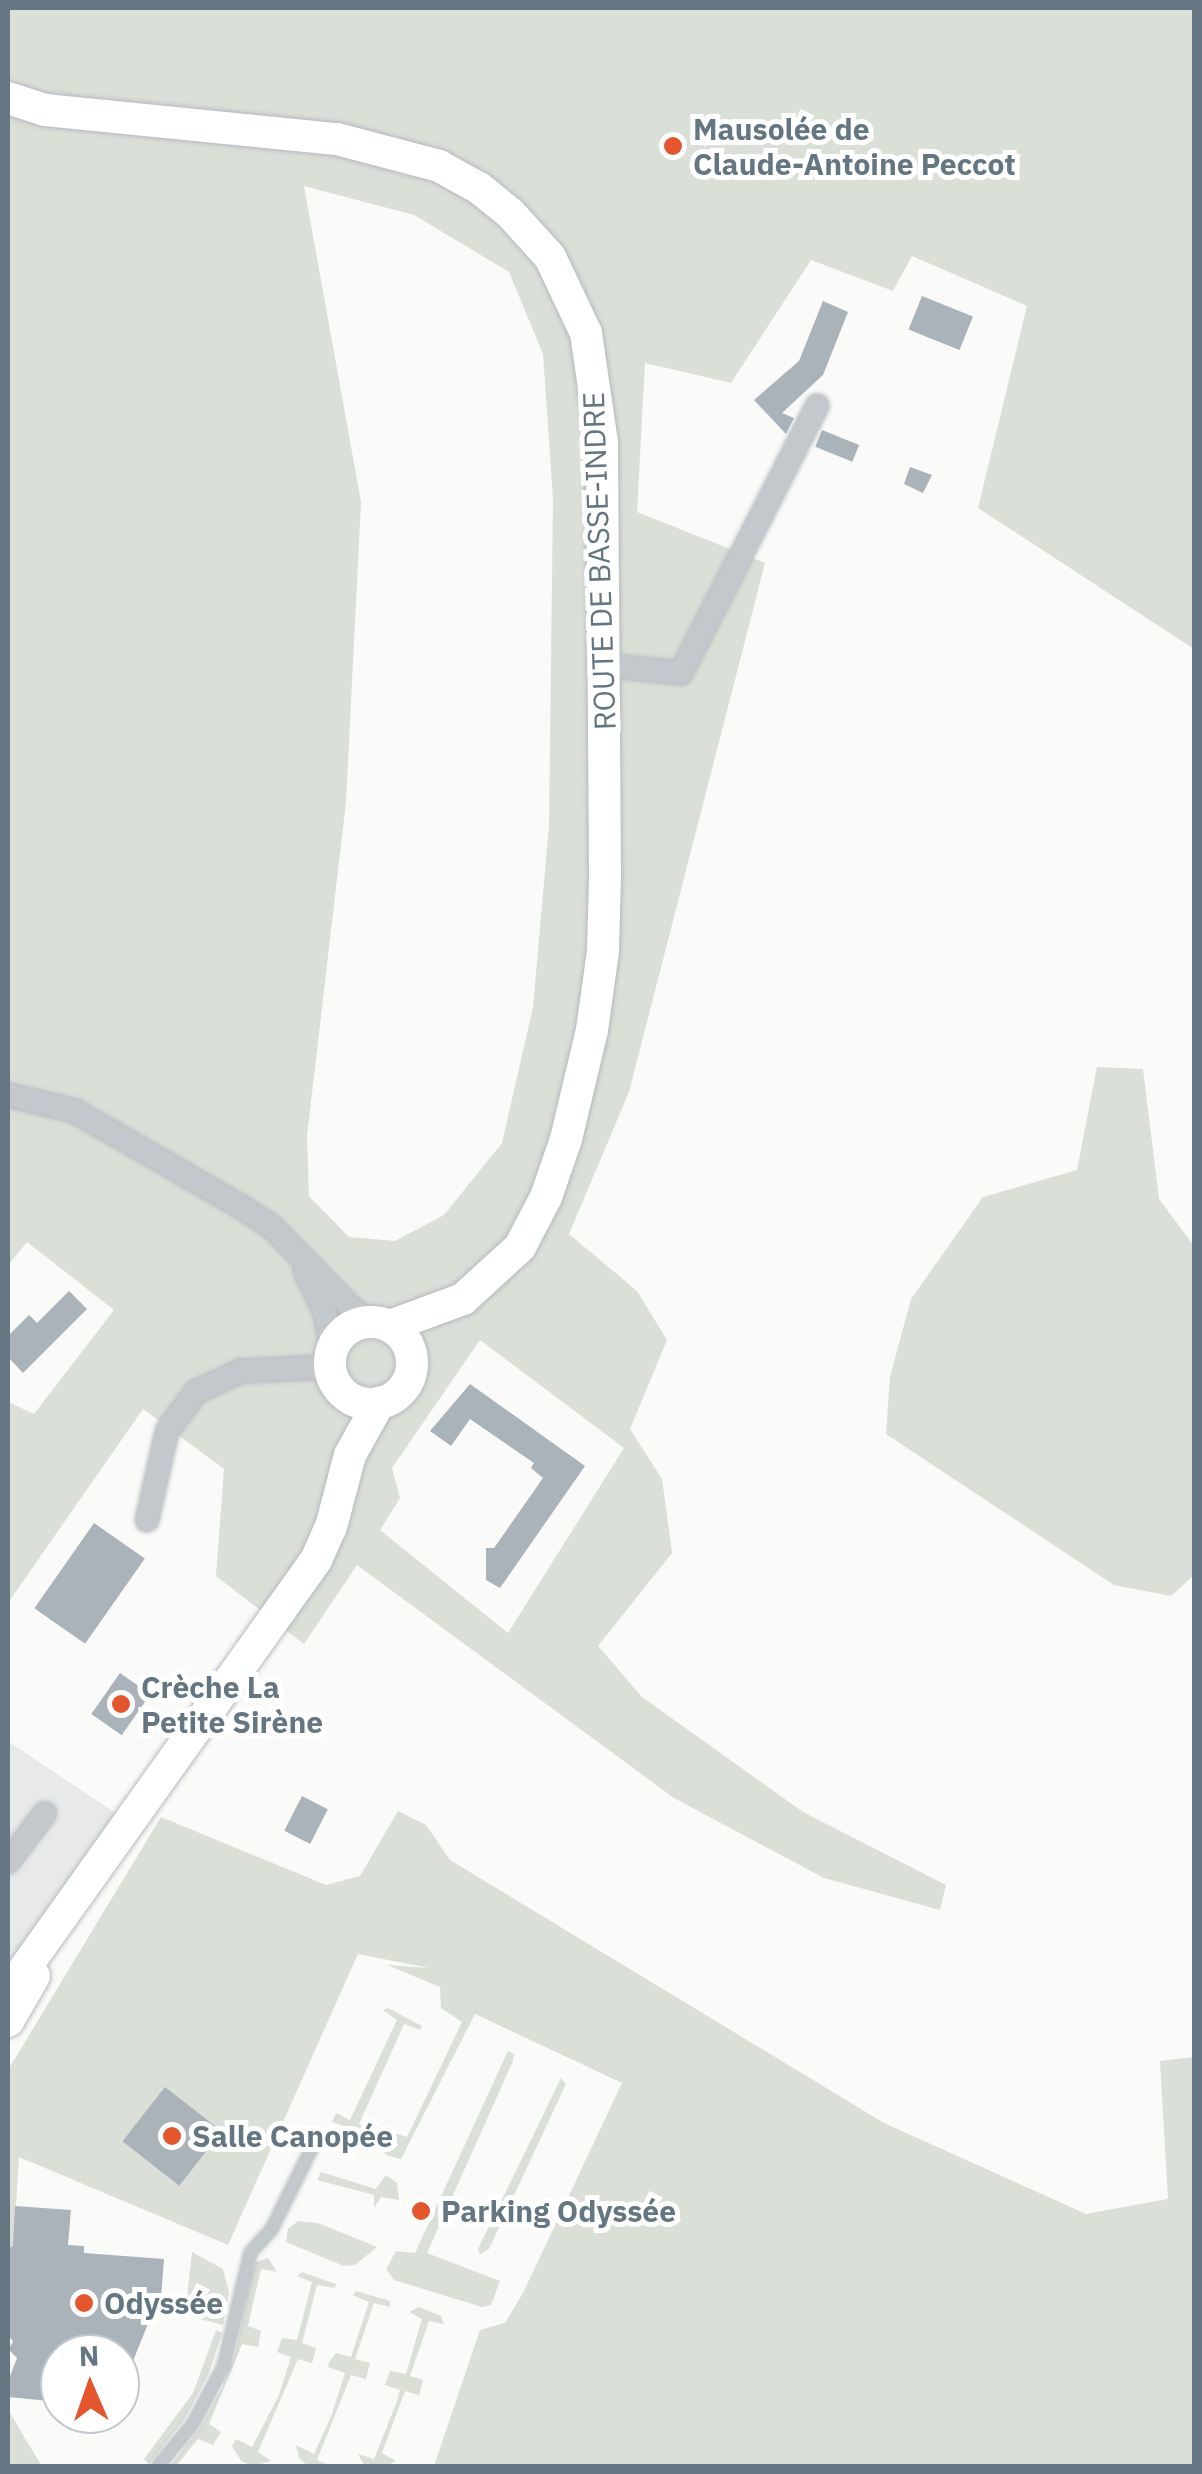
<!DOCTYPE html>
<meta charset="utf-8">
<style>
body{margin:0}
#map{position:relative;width:1202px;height:2474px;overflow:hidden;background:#fafaf8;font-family:"IBM Plex Sans",sans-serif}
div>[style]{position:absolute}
.built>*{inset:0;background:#e8e9e9}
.green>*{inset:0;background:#dadfd7}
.building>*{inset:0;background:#aab3b9;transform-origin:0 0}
.roads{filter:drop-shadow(0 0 2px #b3babf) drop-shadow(0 0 2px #b3babf)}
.lane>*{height:11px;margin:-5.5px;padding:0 5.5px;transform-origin:5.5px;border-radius:5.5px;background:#c3c8cc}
.street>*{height:22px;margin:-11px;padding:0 11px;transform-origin:11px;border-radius:11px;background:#c3c8cc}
.secondary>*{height:32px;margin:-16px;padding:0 16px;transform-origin:16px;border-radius:16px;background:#fff}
.secondary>.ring{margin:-16px;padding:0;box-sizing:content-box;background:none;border:32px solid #fff;border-radius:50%}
.dots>*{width:28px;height:28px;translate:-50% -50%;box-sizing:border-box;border:5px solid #fff;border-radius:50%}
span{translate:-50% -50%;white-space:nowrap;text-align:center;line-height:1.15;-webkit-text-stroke:10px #fff;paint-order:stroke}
.poi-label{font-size:30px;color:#657683;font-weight:700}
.left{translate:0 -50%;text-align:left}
.street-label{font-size:30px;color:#657683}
.frame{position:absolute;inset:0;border:10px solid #657683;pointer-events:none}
.north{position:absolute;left:40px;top:2334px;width:100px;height:100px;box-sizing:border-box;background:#fff;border:2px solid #c1c8cd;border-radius:50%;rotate:358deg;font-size:28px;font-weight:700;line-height:40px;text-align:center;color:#657683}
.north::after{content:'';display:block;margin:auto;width:35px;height:45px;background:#e4572e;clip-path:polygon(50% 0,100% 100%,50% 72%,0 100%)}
</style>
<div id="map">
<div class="built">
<i style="clip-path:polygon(8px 1741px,115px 1813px,8px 1965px)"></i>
</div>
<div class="green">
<i style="clip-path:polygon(evenodd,8px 8px,1194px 8px,1194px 649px,978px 508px,1027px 306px,912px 256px,893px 291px,811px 260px,731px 383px,645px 363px,637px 512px,765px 563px,629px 1092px,569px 1234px,637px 1291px,667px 1340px,630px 1429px,662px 1479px,672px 1553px,598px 1646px,642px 1697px,803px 1812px,946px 1885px,940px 1910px,824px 1878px,674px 1798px,357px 1565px,304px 1644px,216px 1576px,224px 1469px,143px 1409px,8px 1603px,8px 1402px,34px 1414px,114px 1310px,27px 1242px,8px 1265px,8px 8px,304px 186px,414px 215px,509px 272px,543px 354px,553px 499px,549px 826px,533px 1007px,502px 1143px,444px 1215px,395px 1241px,349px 1237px,309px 1196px,307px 1136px,346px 802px,361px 502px,304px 186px,8px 8px,480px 1340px,624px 1448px,508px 1633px,380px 1530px,400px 1498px,392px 1468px,480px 1340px)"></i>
<i style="clip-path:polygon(1097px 1067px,1143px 1069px,1159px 1199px,1194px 1246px,1194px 1575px,1171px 1596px,1114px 1585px,886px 1434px,890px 1377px,911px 1299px,983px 1197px,1077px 1170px)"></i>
<i style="clip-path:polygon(398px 1811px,426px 1825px,450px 1860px,884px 2123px,1086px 2214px,1168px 2199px,1160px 2061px,1194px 2057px,1194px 2466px,434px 2466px,480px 2330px,505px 2323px,523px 2293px,622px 2083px,475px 2014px,401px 2159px,386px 2155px,382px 2149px,391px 2132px,407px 2137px,462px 2022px,441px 2008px,440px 1987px,387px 1965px,429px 1968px,358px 1954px,228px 2245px,19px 2157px,12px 2268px,8px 2272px,8px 2070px,161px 1817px,326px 1885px,360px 1876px)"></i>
<i style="clip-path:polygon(388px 2008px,422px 2026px,420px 2030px,404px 2024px,359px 2124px,372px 2135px,332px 2122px,336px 2113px,350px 2120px,397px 2020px,383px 2010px)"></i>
<i style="clip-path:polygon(508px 2051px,514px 2054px,513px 2061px,427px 2253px,500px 2281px,491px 2305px,482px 2307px,394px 2280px,386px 2269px,396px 2251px,415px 2253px)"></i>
<i style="clip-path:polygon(561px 2078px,566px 2084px,489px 2249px,480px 2254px,478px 2249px)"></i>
<i style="clip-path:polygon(321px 2172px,376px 2189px,386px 2175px,397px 2183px,399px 2200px,381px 2197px,374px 2208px,374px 2195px,317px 2180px)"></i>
<i style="clip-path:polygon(298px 2221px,318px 2223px,377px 2247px,355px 2265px,344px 2266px,286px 2242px,288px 2229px)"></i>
<i style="clip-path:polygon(192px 2252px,223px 2269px,229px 2292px,223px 2325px,185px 2315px)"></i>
<i style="clip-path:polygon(268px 2258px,277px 2272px,261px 2269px,248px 2326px,261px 2331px,258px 2347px,242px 2344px,209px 2424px,221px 2432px,213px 2445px,198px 2439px,176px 2466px,170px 2466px,200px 2428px,223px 2386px,235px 2354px,253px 2269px,256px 2262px)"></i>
<i style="clip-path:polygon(302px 2272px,336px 2284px,335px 2288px,317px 2285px,302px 2343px,316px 2348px,312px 2363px,298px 2359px,258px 2452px,271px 2461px,253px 2466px,241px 2461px,232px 2446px,236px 2439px,252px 2447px,279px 2395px,291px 2357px,277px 2352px,280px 2344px,282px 2338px,297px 2340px,312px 2282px,297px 2276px)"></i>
<i style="clip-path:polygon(356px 2291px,390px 2301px,390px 2307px,374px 2303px,355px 2359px,370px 2363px,366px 2379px,351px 2375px,317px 2460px,331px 2466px,308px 2466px,299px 2458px,296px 2445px,314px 2454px,332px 2414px,345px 2373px,328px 2367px,329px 2362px,336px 2353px,351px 2357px,369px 2302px,353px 2295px)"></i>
<i style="clip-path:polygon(419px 2307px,441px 2316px,444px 2324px,429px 2321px,410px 2376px,423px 2380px,419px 2395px,405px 2391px,382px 2453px,396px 2461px,387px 2466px,364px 2465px,358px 2454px,374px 2459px,396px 2404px,400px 2390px,385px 2385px,390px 2371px,406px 2374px,422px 2319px,409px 2312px)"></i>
<i style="clip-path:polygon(216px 2330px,222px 2333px,209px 2373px,185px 2419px,149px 2464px,144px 2459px,193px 2393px)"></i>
<i style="clip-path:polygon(8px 2409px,26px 2440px,42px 2466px,8px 2466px)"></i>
</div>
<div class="building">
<i style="left:922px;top:296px;width:55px;height:36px;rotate:22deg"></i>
<i style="clip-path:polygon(823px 301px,848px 312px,823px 375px,782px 413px,794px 418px,786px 434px,754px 400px,799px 361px)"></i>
<i style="left:822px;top:430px;width:40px;height:18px;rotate:22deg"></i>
<i style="clip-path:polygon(910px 467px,932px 475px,923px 493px,904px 484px)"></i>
<i style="clip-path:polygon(69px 1291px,87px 1309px,23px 1373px,8px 1357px,8px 1336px,29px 1315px,37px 1323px)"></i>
<i style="clip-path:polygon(470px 1384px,585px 1466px,500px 1588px,486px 1580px,486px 1548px,494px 1548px,543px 1478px,531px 1468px,534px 1463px,470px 1419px,451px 1446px,430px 1431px)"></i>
<i style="left:94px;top:1523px;width:62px;height:104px;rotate:35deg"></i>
<i style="left:120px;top:1673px;width:37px;height:50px;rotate:35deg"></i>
<i style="left:302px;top:1796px;width:29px;height:39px;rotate:27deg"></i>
<i style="left:165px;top:2087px;width:72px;height:69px;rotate:38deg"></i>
<i style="clip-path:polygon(15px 2206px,71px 2210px,68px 2245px,84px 2246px,84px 2253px,164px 2259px,160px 2311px,154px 2309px,120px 2393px,120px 2354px,60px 2354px,60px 2402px,8px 2397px,8px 2381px,17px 2358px,8px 2349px,13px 2342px,8px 2334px,8px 2249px,13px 2246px)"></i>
</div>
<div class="roads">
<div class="lane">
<i style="left:157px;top:2466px;width:55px;rotate:-50.2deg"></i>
<i style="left:192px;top:2424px;width:66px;rotate:-61.9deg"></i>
<i style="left:223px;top:2366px;width:117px;rotate:-76.7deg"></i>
<i style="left:250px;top:2252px;width:31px;rotate:-48deg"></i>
<i style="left:271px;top:2229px;width:99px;rotate:-63.7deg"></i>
</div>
<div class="street">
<i style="left:604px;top:665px;width:77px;rotate:5.9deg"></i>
<i style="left:681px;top:673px;width:300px;rotate:-63deg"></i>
<i style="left:8px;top:1095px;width:69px;rotate:13.4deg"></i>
<i style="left:75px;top:1111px;width:194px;rotate:30deg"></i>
<i style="left:243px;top:1208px;width:33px;rotate:33deg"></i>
<i style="left:271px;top:1226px;width:116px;rotate:45.7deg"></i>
<i style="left:352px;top:1309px;width:22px;rotate:32deg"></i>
<i style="left:305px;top:1271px;width:46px;rotate:64deg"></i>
<i style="left:325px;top:1312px;width:36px;rotate:79deg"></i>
<i style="left:147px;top:1520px;width:91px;rotate:-77.3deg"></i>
<i style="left:167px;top:1431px;width:49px;rotate:-53.4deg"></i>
<i style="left:196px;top:1392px;width:50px;rotate:-25deg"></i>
<i style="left:241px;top:1371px;width:88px;rotate:-2.6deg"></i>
<i style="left:8px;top:1862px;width:61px;rotate:-52.9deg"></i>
</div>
<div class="secondary">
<i style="left:8px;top:98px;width:39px;rotate:18deg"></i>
<i style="left:45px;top:110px;width:293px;rotate:5.7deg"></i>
<i style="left:337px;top:139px;width:106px;rotate:14.8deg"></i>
<i style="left:439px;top:166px;width:46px;rotate:28.8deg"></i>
<i style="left:479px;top:188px;width:40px;rotate:39deg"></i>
<i style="left:510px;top:213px;width:59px;rotate:47.7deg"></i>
<i style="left:550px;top:257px;width:84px;rotate:64.7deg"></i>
<i style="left:586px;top:333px;width:111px;rotate:81.7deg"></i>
<i style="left:602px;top:443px;width:435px;rotate:89.6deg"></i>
<i style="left:605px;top:878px;width:73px;rotate:91.6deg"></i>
<i style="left:603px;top:951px;width:80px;rotate:97.9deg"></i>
<i style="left:592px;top:1030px;width:112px;rotate:103.4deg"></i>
<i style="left:566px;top:1139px;width:61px;rotate:109deg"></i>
<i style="left:546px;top:1197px;width:56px;rotate:117.5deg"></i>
<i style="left:520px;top:1247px;width:77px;rotate:137.6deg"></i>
<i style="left:463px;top:1299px;width:78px;rotate:159.7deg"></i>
<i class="ring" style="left:330px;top:1322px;width:50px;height:50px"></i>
<i style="left:8px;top:1992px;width:531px;rotate:-54.51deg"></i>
<i style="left:316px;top:1560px;width:36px;rotate:-66deg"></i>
<i style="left:331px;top:1527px;width:74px;rotate:-75.2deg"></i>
<i style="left:350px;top:1455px;width:60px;rotate:-60.9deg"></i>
<i style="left:8px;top:2021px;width:52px;rotate:-60deg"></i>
</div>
</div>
<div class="dots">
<i style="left:673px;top:146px;background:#e4572e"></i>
<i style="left:121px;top:1704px;background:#e4572e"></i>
<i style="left:172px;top:2136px;background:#e4572e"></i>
<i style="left:421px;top:2211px;background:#e4572e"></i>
<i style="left:84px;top:2303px;background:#e4572e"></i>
</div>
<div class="poi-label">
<span class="left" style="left:693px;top:146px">Mausolée de<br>Claude-Antoine Peccot</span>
<span class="left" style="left:141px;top:1704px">Crèche La<br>Petite Sirène</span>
<span class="left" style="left:192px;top:2136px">Salle Canopée</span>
<span class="left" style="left:441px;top:2211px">Parking Odyssée</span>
<span class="left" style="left:104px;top:2303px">Odyssée</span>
</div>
<div class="street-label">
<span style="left:599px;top:561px;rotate:-92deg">ROUTE DE BASSE-INDRE</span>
</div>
<div class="frame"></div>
<div class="north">N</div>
</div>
